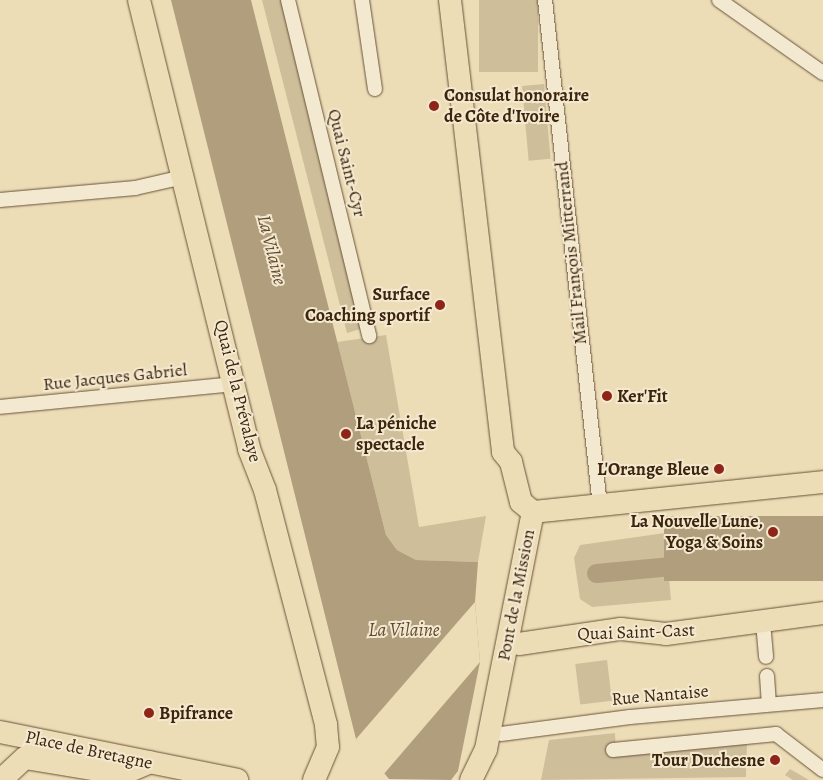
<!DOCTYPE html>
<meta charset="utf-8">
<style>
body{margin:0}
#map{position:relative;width:823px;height:780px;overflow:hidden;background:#edddb7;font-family:Alegreya,serif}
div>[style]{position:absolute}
.green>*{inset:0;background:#cfbe9a;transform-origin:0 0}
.water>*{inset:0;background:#b19e7d;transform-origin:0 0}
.pier>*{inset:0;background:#edddb7}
.canal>*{height:19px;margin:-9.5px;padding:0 9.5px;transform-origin:9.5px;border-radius:9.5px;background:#b19e7d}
.roads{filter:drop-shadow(0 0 1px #695238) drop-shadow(0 0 1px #695238)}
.street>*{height:14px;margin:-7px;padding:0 7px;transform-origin:7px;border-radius:7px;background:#f3e9d0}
.primary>*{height:22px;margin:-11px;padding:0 11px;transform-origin:11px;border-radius:11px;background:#edddb7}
.dots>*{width:14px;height:14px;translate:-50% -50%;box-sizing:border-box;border:2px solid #f3e9d0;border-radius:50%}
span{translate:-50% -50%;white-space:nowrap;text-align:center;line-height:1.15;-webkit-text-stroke:4px #f3e9d0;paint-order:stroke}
.poi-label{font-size:18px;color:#3d240d;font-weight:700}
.left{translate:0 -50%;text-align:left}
.right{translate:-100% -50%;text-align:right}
.street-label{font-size:18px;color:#3d240d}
.water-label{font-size:19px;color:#60492f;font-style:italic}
</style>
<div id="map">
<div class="green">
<i style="clip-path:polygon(262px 0,286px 0,364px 328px,347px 333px)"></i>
<i style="left:479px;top:0;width:59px;height:72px"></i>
<i style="left:544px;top:84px;width:75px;height:22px;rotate:85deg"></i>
<i style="clip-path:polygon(386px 335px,419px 527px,486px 516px,478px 562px,416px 560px,397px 550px,386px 535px,337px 342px)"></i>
<i style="clip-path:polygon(665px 533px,671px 600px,592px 607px,580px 599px,574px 558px,580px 545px)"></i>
<i style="left:607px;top:660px;width:41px;height:32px;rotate:83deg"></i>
<i style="clip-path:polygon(615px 733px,616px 753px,747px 742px,746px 777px,541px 780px,549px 740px)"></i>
<i style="clip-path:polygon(790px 769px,809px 780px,793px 780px,785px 775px)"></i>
</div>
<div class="water">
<i style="clip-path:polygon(171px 0,251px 0,386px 535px,397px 550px,416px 560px,478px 562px,475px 602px,480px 662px,458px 771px,451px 780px,389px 779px,356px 739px)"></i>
<i style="left:823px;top:516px;width:65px;height:159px;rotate:90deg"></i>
</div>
<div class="pier">
<i style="clip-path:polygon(475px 602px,480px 662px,383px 775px,356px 739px)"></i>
</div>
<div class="canal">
<i style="left:596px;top:573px;width:97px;rotate:-5.3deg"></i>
</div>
<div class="roads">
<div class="street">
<i style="left:288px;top:0;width:346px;rotate:76.4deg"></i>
<i style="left:362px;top:0;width:90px;rotate:81.7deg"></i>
<i style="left:545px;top:0;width:509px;rotate:83.8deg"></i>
<i style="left:719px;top:0;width:127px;rotate:35.1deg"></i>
<i style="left:0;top:200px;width:136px;rotate:-5.1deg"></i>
<i style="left:135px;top:188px;width:49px;rotate:-12.9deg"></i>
<i style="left:0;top:407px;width:234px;rotate:-5.6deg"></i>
<i style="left:763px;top:622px;width:35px;rotate:85deg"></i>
<i style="left:767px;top:676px;width:28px;rotate:86deg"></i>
<i style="left:501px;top:734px;width:130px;rotate:-7.5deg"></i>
<i style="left:630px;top:717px;width:194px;rotate:-5deg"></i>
<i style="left:613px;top:750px;width:164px;rotate:-5.6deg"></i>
<i style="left:776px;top:734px;width:59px;rotate:37.5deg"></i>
</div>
<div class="primary">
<i style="left:139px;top:0;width:462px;rotate:76.2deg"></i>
<i style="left:249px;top:449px;width:44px;rotate:68.7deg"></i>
<i style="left:265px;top:490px;width:243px;rotate:75.4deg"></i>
<i style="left:326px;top:725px;width:22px;rotate:85deg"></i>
<i style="left:328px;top:747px;width:36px;rotate:113deg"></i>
<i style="left:450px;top:0;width:455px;rotate:83.3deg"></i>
<i style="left:503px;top:452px;width:13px;rotate:51deg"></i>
<i style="left:511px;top:462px;width:41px;rotate:76deg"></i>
<i style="left:521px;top:502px;width:16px;rotate:40deg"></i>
<i style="left:533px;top:512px;width:292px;rotate:-5.9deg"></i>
<i style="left:519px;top:644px;width:103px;rotate:-8.4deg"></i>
<i style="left:621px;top:629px;width:45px;rotate:6.3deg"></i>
<i style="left:666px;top:634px;width:158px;rotate:-7.6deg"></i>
<i style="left:0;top:732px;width:242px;rotate:11.4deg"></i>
<i style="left:1px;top:780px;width:33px;rotate:-43deg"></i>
<i style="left:25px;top:758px;width:98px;rotate:9.4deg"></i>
<i style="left:122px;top:774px;width:30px;rotate:-23deg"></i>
<i style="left:471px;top:780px;width:34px;rotate:-64deg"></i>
<i style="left:486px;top:749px;width:242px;rotate:-78.8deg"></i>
</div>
</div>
<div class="dots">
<i style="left:434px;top:106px;background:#8f2418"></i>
<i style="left:440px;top:305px;background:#8f2418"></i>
<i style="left:607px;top:396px;background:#8f2418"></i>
<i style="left:346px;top:434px;background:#8f2418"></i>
<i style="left:719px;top:469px;background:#8f2418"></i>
<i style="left:773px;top:532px;background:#8f2418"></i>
<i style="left:149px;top:713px;background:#8f2418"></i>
<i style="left:775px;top:760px;background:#8f2418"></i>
</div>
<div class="poi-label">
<span class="left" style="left:444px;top:106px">Consulat honoraire<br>de Côte d'Ivoire</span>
<span class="right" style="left:430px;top:305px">Surface<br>Coaching sportif</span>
<span class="left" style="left:617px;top:396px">Ker'Fit</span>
<span class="left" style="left:356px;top:434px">La péniche<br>spectacle</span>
<span class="right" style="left:709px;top:469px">L'Orange Bleue</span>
<span class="right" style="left:763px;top:532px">La Nouvelle Lune,<br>Yoga &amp; Soins</span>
<span class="left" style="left:159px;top:713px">Bpifrance</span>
<span class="right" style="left:765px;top:760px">Tour Duchesne</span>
</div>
<div class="street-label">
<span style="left:347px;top:163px;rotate:76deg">Quai Saint-Cyr</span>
<span style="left:571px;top:253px;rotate:-96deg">Mail François Mitterrand</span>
<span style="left:115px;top:377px;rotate:-6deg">Rue Jacques Gabriel</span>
<span style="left:238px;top:391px;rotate:76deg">Quai de la Prévalaye</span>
<span style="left:516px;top:595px;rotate:-79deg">Pont de la Mission</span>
<span style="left:636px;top:632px;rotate:-2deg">Quai Saint-Cast</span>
<span style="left:660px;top:695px;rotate:-5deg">Rue Nantaise</span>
<span style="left:89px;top:750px;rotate:12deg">Place de Bretagne</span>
</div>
<div class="water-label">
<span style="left:271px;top:250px;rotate:76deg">La Vilaine</span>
<span style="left:404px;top:631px">La Vilaine</span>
</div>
</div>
